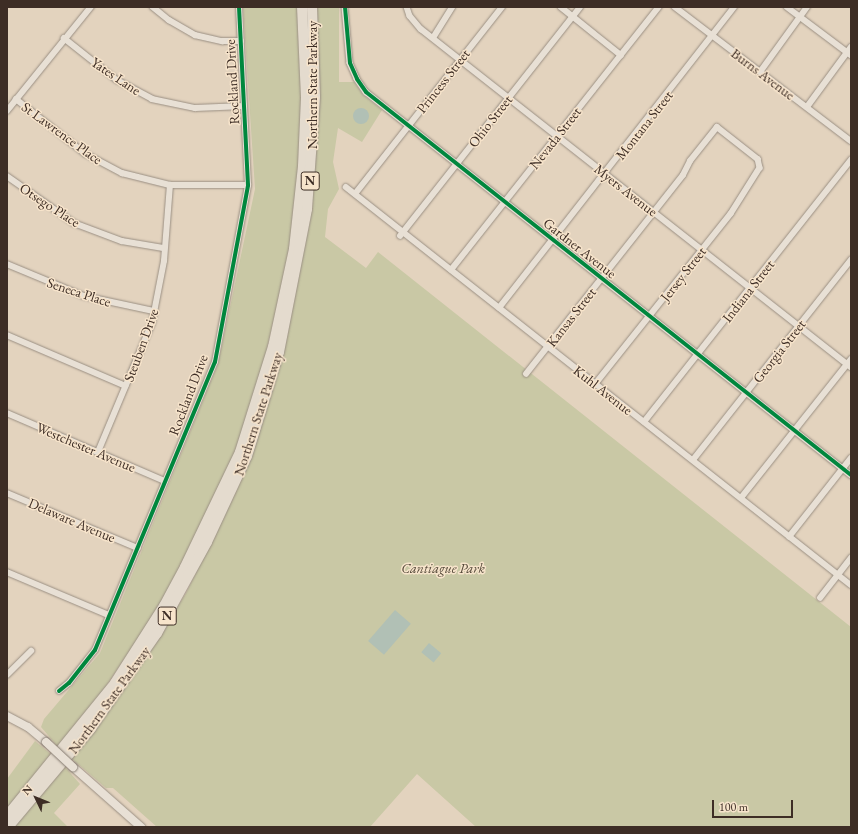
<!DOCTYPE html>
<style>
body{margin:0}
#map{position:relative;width:858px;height:834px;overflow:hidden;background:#e3d3be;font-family:"EB Garamond",serif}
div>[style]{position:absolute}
.green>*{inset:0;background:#c9c8a5}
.water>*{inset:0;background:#b1c0b5;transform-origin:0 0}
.round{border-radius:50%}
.roads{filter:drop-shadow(0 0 1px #9a8f83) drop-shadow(0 0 1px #9a8f83)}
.street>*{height:5.5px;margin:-2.75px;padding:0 2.75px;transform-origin:2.75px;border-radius:2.75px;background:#e8e0d5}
.secondary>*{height:8px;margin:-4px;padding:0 4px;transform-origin:4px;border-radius:4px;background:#e8e0d5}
.highway>*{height:10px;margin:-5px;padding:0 5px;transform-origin:5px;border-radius:5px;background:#e4dbce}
.bridges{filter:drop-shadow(0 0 1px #83796e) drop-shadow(0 0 1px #83796e)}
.secondary-bridge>*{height:8px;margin:-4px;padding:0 4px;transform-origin:4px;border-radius:4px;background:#e8e0d5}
.cycleway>*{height:4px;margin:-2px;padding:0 2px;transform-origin:2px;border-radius:2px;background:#00873e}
span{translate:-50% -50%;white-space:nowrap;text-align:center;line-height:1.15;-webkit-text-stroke:3px #f7e4cb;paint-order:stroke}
.shield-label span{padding:1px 3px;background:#f7e4cb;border:1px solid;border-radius:3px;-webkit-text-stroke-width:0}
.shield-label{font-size:13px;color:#3d2d25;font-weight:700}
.street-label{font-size:14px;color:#3d2d25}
.park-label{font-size:14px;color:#554a3a;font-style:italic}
.frame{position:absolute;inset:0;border:8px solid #3d2d25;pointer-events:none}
.north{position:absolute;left:16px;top:778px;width:40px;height:40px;-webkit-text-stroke:3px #f7e4cb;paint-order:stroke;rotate:313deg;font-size:11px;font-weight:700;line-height:16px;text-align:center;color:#3d2d25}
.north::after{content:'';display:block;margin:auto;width:14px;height:18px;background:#3d2d25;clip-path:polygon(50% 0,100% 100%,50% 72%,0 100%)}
.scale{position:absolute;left:712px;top:800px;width:81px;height:18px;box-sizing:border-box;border:2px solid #3d2d25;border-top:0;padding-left:5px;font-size:12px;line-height:14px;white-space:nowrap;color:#3d2d25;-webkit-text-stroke:3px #f7e4cb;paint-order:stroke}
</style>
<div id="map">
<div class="green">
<i style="clip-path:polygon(243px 7px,299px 7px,303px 63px,301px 148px,288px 258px,267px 348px,282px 359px,315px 7px,339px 7px,339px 82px,354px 82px,363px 95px,382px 110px,362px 142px,338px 128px,333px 162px,339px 189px,328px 209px,325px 237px,366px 268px,378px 252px,851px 627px,851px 827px,476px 827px,417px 774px,370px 827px,157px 827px,113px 788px,106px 788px,71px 758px,152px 648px,186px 593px,226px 512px,250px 455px,276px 379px,262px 368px,239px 442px,204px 523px,163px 601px,92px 707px,59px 748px,41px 727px,44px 719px,100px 653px,218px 364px,255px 189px)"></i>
<i style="clip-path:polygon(35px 741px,53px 756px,7px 811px,7px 779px)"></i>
<i style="clip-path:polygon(64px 766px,80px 784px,54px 813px,68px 827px,13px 827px)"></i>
</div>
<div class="water">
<i class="round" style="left:353px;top:108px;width:16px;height:16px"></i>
<i style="left:395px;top:610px;width:21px;height:41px;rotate:41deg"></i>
<i style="left:429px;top:643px;width:16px;height:12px;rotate:40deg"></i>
</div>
<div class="roads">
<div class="street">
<i style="left:153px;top:7px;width:21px;rotate:39deg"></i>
<i style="left:169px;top:20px;width:30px;rotate:30deg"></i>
<i style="left:195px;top:35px;width:28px;rotate:13deg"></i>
<i style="left:222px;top:41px;width:19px"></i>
<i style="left:345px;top:7px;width:56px;rotate:84.9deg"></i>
<i style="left:350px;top:63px;width:17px;rotate:66deg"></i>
<i style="left:357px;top:79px;width:16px;rotate:55deg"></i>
<i style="left:366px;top:92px;width:618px;rotate:38.3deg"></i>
<i style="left:407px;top:7px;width:9px;rotate:72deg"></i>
<i style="left:410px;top:16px;width:17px;rotate:50deg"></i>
<i style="left:421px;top:29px;width:547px;rotate:38.17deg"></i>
<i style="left:561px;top:7px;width:77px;rotate:38.7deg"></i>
<i style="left:675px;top:7px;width:221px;rotate:37.3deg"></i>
<i style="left:787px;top:7px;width:80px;rotate:36.9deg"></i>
<i style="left:64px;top:38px;width:68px;rotate:38.4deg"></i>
<i style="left:117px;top:80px;width:40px;rotate:28deg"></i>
<i style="left:152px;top:99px;width:44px;rotate:11.8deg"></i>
<i style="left:195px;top:108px;width:49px;rotate:-2.3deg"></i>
<i style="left:433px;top:38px;width:36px;rotate:-58deg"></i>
<i style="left:760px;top:72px;width:80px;rotate:-54.1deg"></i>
<i style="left:16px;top:99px;width:89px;rotate:38.2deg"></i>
<i style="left:86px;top:154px;width:41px;rotate:27.8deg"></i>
<i style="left:122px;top:173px;width:49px;rotate:14deg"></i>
<i style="left:170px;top:185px;width:78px"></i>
<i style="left:807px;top:107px;width:74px;rotate:-53.7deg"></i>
<i style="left:7px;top:111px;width:134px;rotate:-51.1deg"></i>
<i style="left:7px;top:176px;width:82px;rotate:35deg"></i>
<i style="left:74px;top:223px;width:51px;rotate:20.6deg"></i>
<i style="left:122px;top:241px;width:43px;rotate:9.5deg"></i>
<i style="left:346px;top:187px;width:643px;rotate:38.24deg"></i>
<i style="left:355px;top:194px;width:238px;rotate:-51.8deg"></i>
<i style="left:400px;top:236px;width:291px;rotate:-51.8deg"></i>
<i style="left:7px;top:264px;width:83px;rotate:22.6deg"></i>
<i style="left:84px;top:296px;width:72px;rotate:12.1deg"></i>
<i style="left:451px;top:270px;width:335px;rotate:-51.7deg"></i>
<i style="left:499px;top:308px;width:382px;rotate:-52deg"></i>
<i style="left:7px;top:335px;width:129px;rotate:23.2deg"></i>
<i style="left:526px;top:374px;width:253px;rotate:-51.7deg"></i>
<i style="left:683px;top:175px;width:16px;rotate:-63deg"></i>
<i style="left:690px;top:161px;width:43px;rotate:-51.5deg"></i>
<i style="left:717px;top:127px;width:52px;rotate:38deg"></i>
<i style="left:758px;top:159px;width:9px;rotate:77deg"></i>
<i style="left:760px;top:168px;width:54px;rotate:122.2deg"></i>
<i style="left:731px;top:214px;width:217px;rotate:128.5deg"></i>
<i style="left:7px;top:413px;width:172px;rotate:23.3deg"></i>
<i style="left:644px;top:422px;width:334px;rotate:-51.7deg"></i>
<i style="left:98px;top:452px;width:140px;rotate:-67.3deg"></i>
<i style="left:152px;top:323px;width:63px;rotate:-79deg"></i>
<i style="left:164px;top:261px;width:76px;rotate:-85.5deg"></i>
<i style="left:693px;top:460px;width:255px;rotate:-51.7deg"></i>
<i style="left:7px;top:493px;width:142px;rotate:22.8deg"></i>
<i style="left:741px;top:498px;width:177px;rotate:-51.6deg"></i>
<i style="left:789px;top:537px;width:100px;rotate:-51.9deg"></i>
<i style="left:7px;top:572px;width:111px;rotate:22.9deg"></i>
<i style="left:820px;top:598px;width:51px;rotate:-52.2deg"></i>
<i style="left:7px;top:675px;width:34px;rotate:-45deg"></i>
<i style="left:59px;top:691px;width:13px;rotate:-39deg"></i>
<i style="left:69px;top:683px;width:42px;rotate:-51.8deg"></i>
<i style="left:95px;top:650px;width:312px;rotate:-67.4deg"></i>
<i style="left:215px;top:362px;width:180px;rotate:-79.4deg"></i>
<i style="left:248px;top:185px;width:178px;rotate:-92.9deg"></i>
</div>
<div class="secondary">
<i style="left:7px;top:716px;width:24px;rotate:28deg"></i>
<i style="left:28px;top:727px;width:23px;rotate:40deg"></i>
<i style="left:73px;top:767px;width:91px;rotate:41.4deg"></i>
</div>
<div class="highway">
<i style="left:7px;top:816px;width:171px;rotate:-50.9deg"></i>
<i style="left:115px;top:683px;width:91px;rotate:-57.5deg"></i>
<i style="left:164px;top:606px;width:44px;rotate:-61.7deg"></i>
<i style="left:185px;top:567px;width:127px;rotate:-64.4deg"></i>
<i style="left:240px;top:452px;width:110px;rotate:-72.6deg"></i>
<i style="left:273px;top:347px;width:100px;rotate:-77.9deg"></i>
<i style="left:294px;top:249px;width:83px;rotate:-83.8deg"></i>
<i style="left:303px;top:166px;width:68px;rotate:-87.5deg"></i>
<i style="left:306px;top:98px;width:91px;rotate:-92.5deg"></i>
<i style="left:8px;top:827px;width:129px;rotate:-50deg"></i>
<i style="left:91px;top:728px;width:116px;rotate:-55.2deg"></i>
<i style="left:157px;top:633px;width:104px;rotate:-61.2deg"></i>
<i style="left:207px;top:542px;width:95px;rotate:-65.1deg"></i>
<i style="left:247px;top:456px;width:109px;rotate:-72.9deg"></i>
<i style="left:279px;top:352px;width:146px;rotate:-78.9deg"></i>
<i style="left:307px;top:209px;width:112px;rotate:-85.9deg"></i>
<i style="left:315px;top:97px;width:90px;rotate:-91.9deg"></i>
</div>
</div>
<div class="bridges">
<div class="secondary-bridge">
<i style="left:46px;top:742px;width:37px;rotate:43deg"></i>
</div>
</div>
<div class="cycleway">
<i style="left:345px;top:7px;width:56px;rotate:84.9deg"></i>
<i style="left:350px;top:63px;width:17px;rotate:66deg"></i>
<i style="left:357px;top:79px;width:16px;rotate:55deg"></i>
<i style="left:366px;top:92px;width:618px;rotate:38.3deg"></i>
<i style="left:59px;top:691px;width:13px;rotate:-39deg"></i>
<i style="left:69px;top:683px;width:42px;rotate:-51.8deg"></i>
<i style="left:95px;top:650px;width:312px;rotate:-67.4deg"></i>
<i style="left:215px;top:362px;width:180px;rotate:-79.4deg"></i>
<i style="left:248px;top:185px;width:178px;rotate:-92.9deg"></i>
</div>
<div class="shield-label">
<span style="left:310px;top:181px">N</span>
<span style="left:167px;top:616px">N</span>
</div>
<div class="street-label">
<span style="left:763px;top:74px;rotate:37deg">Burns Avenue</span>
<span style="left:116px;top:76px;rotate:34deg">Yates Lane</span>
<span style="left:443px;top:81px;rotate:-52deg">Princess Street</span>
<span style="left:232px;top:82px;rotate:-93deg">Rockland Drive</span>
<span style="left:312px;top:85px;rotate:-90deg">Northern State Parkway</span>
<span style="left:490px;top:121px;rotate:-52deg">Ohio Street</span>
<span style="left:644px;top:125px;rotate:-52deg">Montana Street</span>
<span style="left:62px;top:133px;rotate:36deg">St Lawrence Place</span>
<span style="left:555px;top:138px;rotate:-52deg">Nevada Street</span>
<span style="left:626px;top:190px;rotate:38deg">Myers Avenue</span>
<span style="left:50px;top:205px;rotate:33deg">Otsego Place</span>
<span style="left:580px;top:248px;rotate:38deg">Gardner Avenue</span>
<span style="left:683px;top:274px;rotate:-52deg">Jersey Street</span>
<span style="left:748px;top:291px;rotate:-52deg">Indiana Street</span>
<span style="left:79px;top:292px;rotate:18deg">Seneca Place</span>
<span style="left:571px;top:317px;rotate:-52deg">Kansas Street</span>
<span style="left:141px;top:345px;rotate:-70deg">Steuben Drive</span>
<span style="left:779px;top:351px;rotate:-52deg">Georgia Street</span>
<span style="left:603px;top:390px;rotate:38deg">Kuhl Avenue</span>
<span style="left:188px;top:395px;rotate:-69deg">Rockland Drive</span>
<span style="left:258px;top:414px;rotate:-72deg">Northern State Parkway</span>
<span style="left:86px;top:447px;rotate:23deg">Westchester Avenue</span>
<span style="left:72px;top:520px;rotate:23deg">Delaware Avenue</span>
<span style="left:109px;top:700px;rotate:-54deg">Northern State Parkway</span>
</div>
<div class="park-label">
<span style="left:443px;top:568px">Cantiague Park</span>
</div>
<div class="frame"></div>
<div class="north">N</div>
<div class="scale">100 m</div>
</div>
